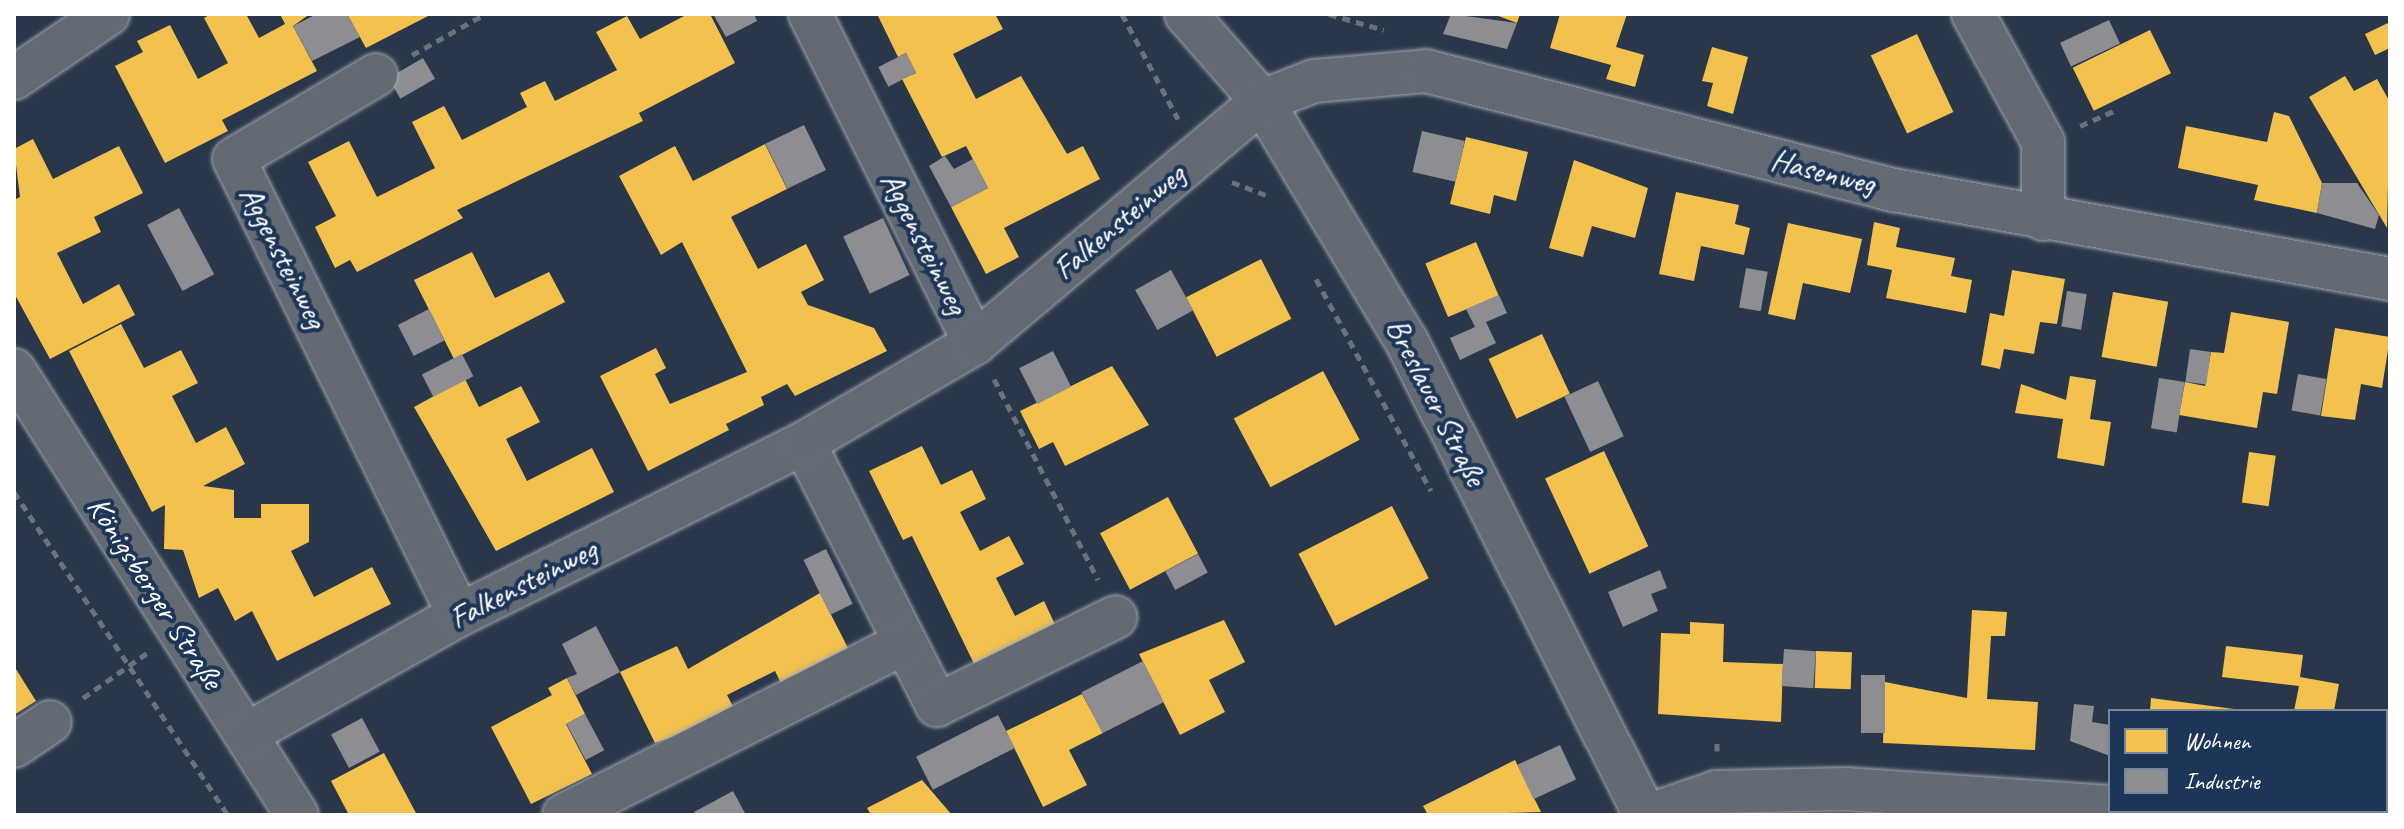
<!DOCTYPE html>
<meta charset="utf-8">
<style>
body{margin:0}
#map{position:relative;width:2404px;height:829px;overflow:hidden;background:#2a374a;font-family:Caveat,sans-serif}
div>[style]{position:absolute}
.homes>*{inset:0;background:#f2c14e;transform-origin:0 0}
.industry>*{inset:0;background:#8d8d92;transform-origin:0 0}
.path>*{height:5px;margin-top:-2.5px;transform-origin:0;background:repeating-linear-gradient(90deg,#6a727c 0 8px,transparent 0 14px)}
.roads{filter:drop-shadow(0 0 2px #9fa5ae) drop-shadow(0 0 2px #9fa5ae)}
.street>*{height:42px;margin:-21px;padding:0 21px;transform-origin:21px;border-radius:21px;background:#636a74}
span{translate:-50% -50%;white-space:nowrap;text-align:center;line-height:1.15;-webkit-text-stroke:8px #1d3557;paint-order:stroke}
.street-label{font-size:32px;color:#fff}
.frame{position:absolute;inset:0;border:16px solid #fff;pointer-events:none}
.legend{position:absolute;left:2108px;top:709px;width:280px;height:104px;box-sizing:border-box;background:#1d3557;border:2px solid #77869a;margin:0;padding:10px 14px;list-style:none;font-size:24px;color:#fff}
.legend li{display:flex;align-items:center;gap:16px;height:40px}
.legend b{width:40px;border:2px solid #77869a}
</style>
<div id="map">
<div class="homes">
<i style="clip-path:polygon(211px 14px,246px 14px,259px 38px,285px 24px,280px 14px,310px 14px,293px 26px,317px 71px,222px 120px,228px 131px,165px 163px,115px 66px,143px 52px,137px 41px,170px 25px,198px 79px,228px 63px,204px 18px)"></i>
<i style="clip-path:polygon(347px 14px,432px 14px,366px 48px)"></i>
<i style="clip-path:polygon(688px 14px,710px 14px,735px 63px,639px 113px,643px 121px,457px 210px,463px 218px,357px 272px,350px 260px,335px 268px,315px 227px,336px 216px,308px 162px,349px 141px,377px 197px,435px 168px,412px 122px,444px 106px,462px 140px,527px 107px,520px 93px,545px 81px,555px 101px,617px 70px,596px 32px,627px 16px,640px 39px)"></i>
<i style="clip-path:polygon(877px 14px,995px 14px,1003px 29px,953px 54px,976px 99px,1021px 76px,1067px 154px,1083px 146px,1100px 179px,1004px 228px,1019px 257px,986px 274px,951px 207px,988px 188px,966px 146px,942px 157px,902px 79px,916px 73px,906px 53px,898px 57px)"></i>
<i style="clip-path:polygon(1493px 14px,1520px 14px,1517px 23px)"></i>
<i style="clip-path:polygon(1560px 14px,1627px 14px,1616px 47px,1644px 55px,1635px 87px,1606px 79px,1611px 65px,1550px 48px)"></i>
<i style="clip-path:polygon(2390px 22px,2390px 48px,2375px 55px,2365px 34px)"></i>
<i style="left:2150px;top:30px;width:48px;height:86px;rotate:64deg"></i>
<i style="left:1917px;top:34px;width:86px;height:51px;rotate:65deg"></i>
<i style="clip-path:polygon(1712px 47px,1748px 57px,1733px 114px,1707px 106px,1713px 83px,1702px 81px)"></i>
<i style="clip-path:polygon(2345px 76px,2354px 91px,2377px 79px,2390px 102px,2387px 228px,2309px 97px)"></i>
<i style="clip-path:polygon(2274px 112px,2289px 116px,2322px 183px,2317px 213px,2254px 200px,2258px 185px,2178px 168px,2186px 126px,2267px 142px)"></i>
<i style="clip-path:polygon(1466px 137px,1528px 152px,1516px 201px,1494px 195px,1490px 214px,1450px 204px)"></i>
<i style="clip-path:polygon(33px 139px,53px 179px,119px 146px,143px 193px,94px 217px,101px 232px,57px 253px,83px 304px,119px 284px,135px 315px,50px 359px,14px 293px,14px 200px,20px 197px,14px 149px)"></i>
<i style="clip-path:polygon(765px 144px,787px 189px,731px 217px,758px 269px,806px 244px,824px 280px,801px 292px,808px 305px,874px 328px,887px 351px,795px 396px,787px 384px,761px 397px,764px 405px,726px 424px,729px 430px,648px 471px,600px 376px,656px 348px,666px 368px,655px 374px,670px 404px,747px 372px,682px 242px,661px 255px,619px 176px,675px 146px,693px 181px)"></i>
<i style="clip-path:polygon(1574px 160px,1648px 188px,1635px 238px,1592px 226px,1583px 257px,1549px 248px)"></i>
<i style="clip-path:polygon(1676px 192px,1739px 205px,1735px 224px,1750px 228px,1744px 255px,1701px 246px,1694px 281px,1659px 274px)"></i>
<i style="clip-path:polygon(1874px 222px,1900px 228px,1896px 247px,1955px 258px,1951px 276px,1972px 280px,1966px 313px,1886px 298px,1892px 270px,1867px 265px)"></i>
<i style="clip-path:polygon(1788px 223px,1862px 239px,1850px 293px,1803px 283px,1795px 320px,1768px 314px)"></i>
<i style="left:1476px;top:242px;width:58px;height:55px;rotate:67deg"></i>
<i style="clip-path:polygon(472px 252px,495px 298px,549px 272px,565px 302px,454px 359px,414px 280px)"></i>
<i style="left:1261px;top:259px;width:67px;height:84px;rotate:63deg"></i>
<i style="clip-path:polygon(2012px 270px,2065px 279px,2057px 324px,2040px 322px,2034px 354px,2004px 349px,2000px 369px,1981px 365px,1990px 313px,2004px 316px)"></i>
<i style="left:2113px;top:292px;width:56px;height:66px;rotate:10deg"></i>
<i style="clip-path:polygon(2231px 312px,2289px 322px,2277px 394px,2263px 392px,2257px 428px,2179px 415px,2185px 382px,2205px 386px,2211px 352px,2224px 353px)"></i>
<i style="clip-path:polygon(121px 324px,144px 368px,181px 350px,198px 383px,172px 396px,196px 443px,226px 427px,245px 464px,203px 486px,234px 490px,234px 518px,261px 518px,261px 504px,309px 504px,309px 542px,291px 551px,314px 597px,372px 567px,391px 604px,277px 661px,252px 611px,235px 621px,218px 588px,199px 598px,183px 550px,164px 549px,165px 505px,152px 512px,69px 351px)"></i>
<i style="clip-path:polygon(2335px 328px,2390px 337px,2382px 388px,2361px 384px,2355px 420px,2321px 416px)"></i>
<i style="left:1542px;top:334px;width:66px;height:59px;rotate:65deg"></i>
<i style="clip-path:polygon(1112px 366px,1149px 425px,1065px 466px,1053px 442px,1039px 449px,1020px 411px)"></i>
<i style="left:1323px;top:371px;width:78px;height:101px;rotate:62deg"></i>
<i style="clip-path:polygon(2070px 376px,2096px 380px,2090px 419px,2111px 422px,2104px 466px,2057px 458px,2063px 419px,2015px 413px,2021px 384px,2066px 400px)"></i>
<i style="clip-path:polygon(465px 379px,479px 407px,521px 386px,540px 422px,506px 439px,527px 481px,592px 448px,614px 492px,496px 551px,414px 407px)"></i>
<i style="clip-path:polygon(922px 446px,941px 485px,972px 470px,986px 499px,960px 512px,980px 551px,1009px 536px,1024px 564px,996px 578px,1015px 616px,1044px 601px,1059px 633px,978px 672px,912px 536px,903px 540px,869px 471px)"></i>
<i style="left:1604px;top:451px;width:105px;height:65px;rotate:65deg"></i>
<i style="left:2249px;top:452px;width:27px;height:51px;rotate:8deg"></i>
<i style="left:1168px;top:497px;width:64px;height:77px;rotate:62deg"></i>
<i style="left:1392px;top:506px;width:81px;height:105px;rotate:63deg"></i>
<i style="clip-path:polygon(820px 593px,849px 650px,781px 683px,775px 671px,727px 695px,737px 714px,655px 743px,620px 672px,677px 646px,688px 669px)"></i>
<i style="clip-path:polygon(1972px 610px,2007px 612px,2005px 636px,1991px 636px,1987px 699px,2038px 702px,2035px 750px,1883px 743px,1885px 682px,1967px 698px)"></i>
<i style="clip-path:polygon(1224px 620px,1245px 662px,1209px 680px,1225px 712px,1180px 735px,1139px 654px)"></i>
<i style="clip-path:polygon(1690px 622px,1724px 624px,1723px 662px,1783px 664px,1781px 722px,1658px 714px,1661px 633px,1690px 634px)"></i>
<i style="clip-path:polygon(2226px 646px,2303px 655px,2300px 677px,2339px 684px,2334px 711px,2294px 711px,2299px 686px,2222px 677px)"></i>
<i style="left:1816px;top:651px;width:36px;height:37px;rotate:2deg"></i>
<i style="clip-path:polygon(14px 666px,36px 701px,14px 715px)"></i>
<i style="clip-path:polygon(567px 678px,585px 714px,566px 724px,592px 774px,531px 804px,491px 727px,552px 695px,548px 688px)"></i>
<i style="clip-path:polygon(1082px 694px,1103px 733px,1069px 750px,1087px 785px,1043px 807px,1006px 731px)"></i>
<i style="clip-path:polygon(2151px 698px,2234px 709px,2234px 711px,2150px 711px)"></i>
<i style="clip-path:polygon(384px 753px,417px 815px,349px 815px,331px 781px)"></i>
<i style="clip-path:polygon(1515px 760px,1541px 812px,1428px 815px,1423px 806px)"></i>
<i style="clip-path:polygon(922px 780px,952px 815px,871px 815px,867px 808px)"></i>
</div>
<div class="industry">
<i style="clip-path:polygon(317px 14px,347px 14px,360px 37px,312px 61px,293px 26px)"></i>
<i style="clip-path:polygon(713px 14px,754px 14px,757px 21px,726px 37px)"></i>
<i style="clip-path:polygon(1451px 14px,1517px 23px,1507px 49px,1443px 34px)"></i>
<i style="left:2109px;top:20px;width:26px;height:54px;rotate:65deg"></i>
<i style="left:906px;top:53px;width:22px;height:31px;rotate:63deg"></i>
<i style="left:423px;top:58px;width:24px;height:40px;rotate:60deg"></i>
<i style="left:804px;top:125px;width:50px;height:43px;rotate:64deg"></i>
<i style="left:1422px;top:131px;width:44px;height:42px;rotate:13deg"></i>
<i style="clip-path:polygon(945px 156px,954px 169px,973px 159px,988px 188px,951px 207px,929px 166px)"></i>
<i style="clip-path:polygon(2322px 183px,2357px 183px,2379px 215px,2375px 229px,2317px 213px)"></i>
<i style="left:179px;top:208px;width:75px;height:36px;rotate:62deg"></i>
<i style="left:883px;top:218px;width:63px;height:44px;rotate:65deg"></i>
<i style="left:1746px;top:268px;width:22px;height:40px;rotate:10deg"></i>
<i style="left:1171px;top:270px;width:46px;height:41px;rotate:61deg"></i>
<i style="left:2067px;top:291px;width:20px;height:36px;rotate:9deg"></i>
<i style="clip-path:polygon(1499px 295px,1507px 313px,1486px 322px,1496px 343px,1460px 360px,1450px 338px,1475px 327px,1466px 309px)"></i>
<i style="left:429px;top:309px;width:35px;height:35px;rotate:63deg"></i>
<i style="left:2190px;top:349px;width:21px;height:33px;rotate:8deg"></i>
<i style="left:1053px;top:351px;width:40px;height:38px;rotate:63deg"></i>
<i style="left:462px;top:354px;width:25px;height:45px;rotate:63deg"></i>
<i style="left:2298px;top:374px;width:29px;height:37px;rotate:10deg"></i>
<i style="left:2159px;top:378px;width:26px;height:51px;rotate:9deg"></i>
<i style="left:1598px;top:381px;width:61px;height:37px;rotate:65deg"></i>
<i style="left:826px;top:549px;width:61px;height:25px;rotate:64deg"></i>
<i style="left:1198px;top:554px;width:21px;height:37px;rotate:62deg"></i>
<i style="clip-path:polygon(1660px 570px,1667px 588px,1651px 594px,1658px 611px,1623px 627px,1608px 592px)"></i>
<i style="clip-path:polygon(596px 626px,620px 672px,576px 695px,567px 678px,577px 674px,562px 644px)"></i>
<i style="left:1784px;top:649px;width:32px;height:37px;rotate:4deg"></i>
<i style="left:1143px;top:661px;width:46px;height:69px;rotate:63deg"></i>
<i style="left:1861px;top:675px;width:24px;height:58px"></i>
<i style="clip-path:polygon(2074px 704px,2094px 706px,2092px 722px,2110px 725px,2110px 756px,2070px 741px)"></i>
<i style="left:585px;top:714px;width:41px;height:21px;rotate:62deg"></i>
<i style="left:998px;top:715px;width:37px;height:92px;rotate:63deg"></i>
<i style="left:362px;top:718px;width:38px;height:35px;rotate:62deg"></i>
<i style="left:1560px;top:745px;width:38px;height:47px;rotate:65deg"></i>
<i style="clip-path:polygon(733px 791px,746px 815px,696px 815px,694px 812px)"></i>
</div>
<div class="path">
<i style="left:1122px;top:14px;width:119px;rotate:61.9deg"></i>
<i style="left:1329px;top:14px;width:57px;rotate:16.2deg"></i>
<i style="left:412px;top:55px;width:84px;rotate:-29.3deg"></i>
<i style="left:2080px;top:126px;width:39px;rotate:-24deg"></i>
<i style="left:1232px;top:182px;width:39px;rotate:21deg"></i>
<i style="left:1316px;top:279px;width:241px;rotate:61.5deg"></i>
<i style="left:994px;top:379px;width:226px;rotate:62.6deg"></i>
<i style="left:14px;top:492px;width:387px;rotate:56.5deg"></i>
<i style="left:83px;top:698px;width:78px;rotate:-35.1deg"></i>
<i style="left:1717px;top:751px;width:13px;rotate:-90deg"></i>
</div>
<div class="roads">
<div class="street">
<i style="left:810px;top:14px;width:368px;rotate:63.4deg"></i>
<i style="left:1186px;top:14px;width:116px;rotate:48.9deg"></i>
<i style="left:1262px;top:101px;width:281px;rotate:59deg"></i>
<i style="left:1407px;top:342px;width:530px;rotate:63.29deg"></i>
<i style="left:1973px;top:14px;width:146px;rotate:61.3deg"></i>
<i style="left:2043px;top:142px;width:77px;rotate:90deg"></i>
<i style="left:376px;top:75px;width:165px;rotate:149.4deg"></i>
<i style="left:234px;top:159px;width:508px;rotate:63.74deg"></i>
<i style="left:14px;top:78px;width:114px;rotate:-34.2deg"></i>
<i style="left:14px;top:370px;width:527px;rotate:57.55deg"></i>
<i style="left:804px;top:443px;width:294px;rotate:63.1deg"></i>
<i style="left:937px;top:705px;width:199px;rotate:-26.2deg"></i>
<i style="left:247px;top:734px;width:243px;rotate:-29.3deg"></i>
<i style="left:459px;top:615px;width:385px;rotate:-26.5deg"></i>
<i style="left:804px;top:443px;width:198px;rotate:-30.3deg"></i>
<i style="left:975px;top:343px;width:375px;rotate:-40.1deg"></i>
<i style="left:1262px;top:101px;width:56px;rotate:-21deg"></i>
<i style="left:1314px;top:81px;width:112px;rotate:-5.1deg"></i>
<i style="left:1426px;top:71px;width:483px;rotate:14.3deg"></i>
<i style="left:1894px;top:190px;width:504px;rotate:10.17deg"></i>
<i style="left:14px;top:746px;width:43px;rotate:-33.7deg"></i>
<i style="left:2141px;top:811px;width:30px;rotate:8deg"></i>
<i style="left:564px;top:815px;width:382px;rotate:-26.8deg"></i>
<i style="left:1649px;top:815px;width:71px;rotate:-18.9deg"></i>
<i style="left:1716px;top:792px;width:130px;rotate:-1.3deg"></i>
<i style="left:1846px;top:789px;width:265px;rotate:3.9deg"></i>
</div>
</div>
<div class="street-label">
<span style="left:1823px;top:172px;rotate:14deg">Hasenweg</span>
<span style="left:1119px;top:222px;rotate:-40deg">Falkensteinweg</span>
<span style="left:924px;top:243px;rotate:63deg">Aggensteinweg</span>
<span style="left:283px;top:257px;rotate:63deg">Aggensteinweg</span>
<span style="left:1436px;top:402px;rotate:63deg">Breslauer Straße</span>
<span style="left:523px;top:584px;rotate:-27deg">Falkensteinweg</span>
<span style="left:155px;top:593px;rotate:57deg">Königsberger Straße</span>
</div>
<div class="frame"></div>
<ul class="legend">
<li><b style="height:22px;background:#f2c14e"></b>Wohnen</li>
<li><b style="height:22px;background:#8d8d92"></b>Industrie</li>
</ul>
</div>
